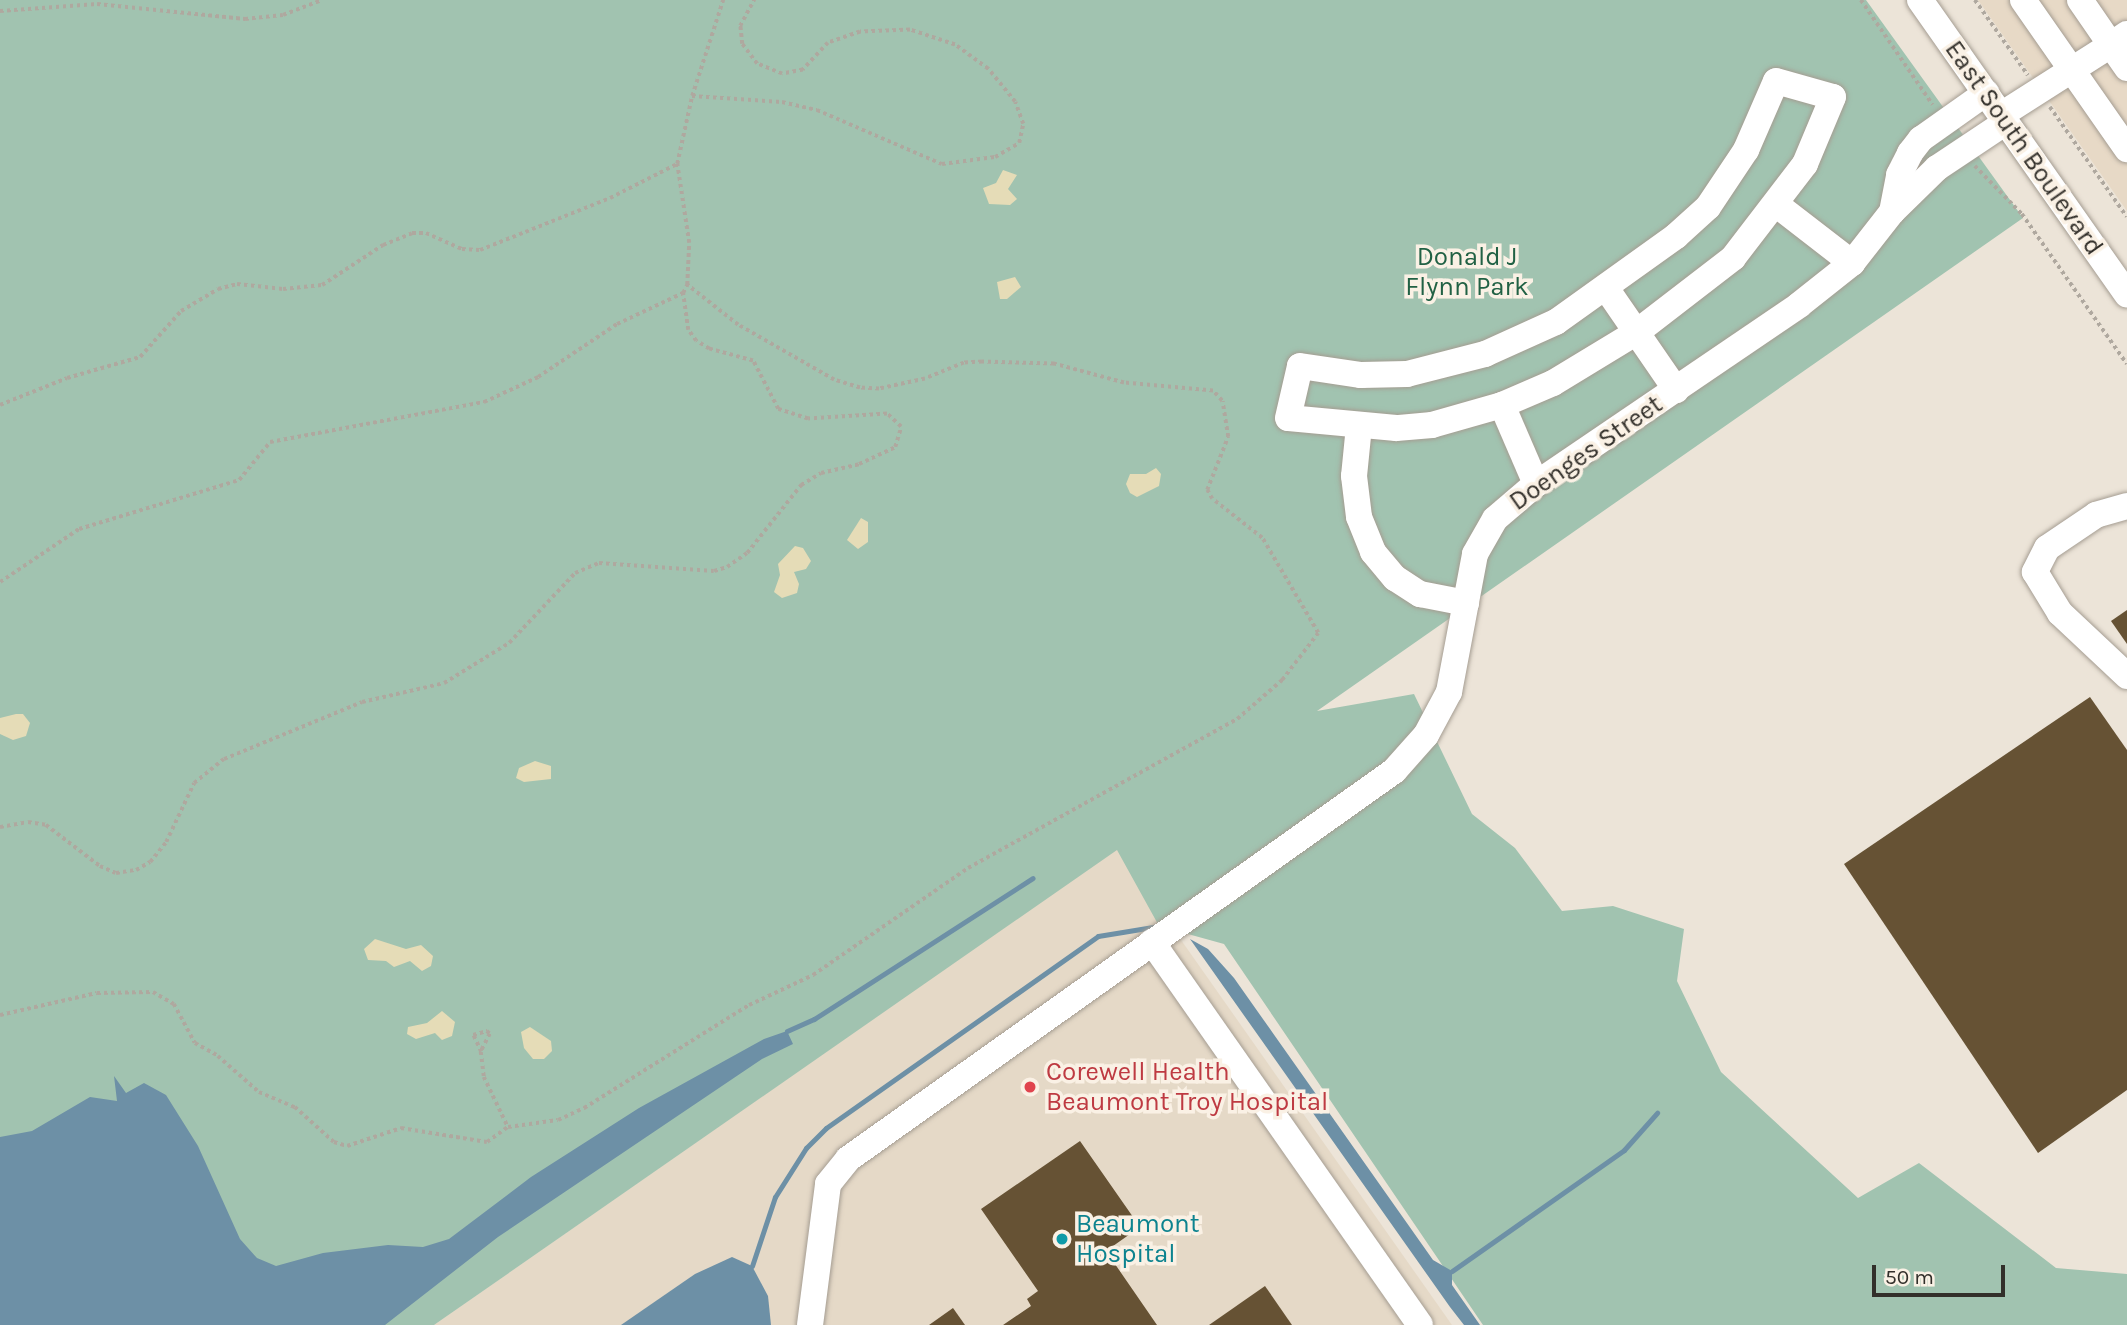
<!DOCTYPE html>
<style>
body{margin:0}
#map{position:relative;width:2127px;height:1325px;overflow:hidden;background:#ece4d8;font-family:Karla,sans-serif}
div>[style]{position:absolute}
.commercial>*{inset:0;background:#e7d9c6}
.built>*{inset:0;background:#e5d9c7}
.green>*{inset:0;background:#a1c3b0}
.sand>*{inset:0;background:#e5dcb7}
.water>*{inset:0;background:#6d90a6}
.stream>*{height:5px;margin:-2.5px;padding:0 2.5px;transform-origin:2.5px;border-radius:2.5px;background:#6d90a6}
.building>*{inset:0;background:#665234}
.path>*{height:3.5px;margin-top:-1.75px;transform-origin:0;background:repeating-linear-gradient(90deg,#afa89f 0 3.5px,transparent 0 7px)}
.roads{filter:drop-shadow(0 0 2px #a59d92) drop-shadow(0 0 2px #a59d92)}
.minor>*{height:26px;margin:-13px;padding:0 13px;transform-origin:13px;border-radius:13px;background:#fff}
.dots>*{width:19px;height:19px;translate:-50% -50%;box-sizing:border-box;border:4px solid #faf1e5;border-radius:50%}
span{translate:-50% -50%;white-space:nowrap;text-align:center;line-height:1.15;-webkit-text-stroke:7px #faf1e5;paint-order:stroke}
.street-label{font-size:26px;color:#322f2a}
.park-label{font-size:26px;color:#216144}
.health-label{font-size:26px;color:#be3a42}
.left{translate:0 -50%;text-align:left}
.culture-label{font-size:26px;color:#0d838f}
.scale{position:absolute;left:1872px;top:1265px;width:133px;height:32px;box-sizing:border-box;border:4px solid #322f2a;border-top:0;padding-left:9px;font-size:21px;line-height:24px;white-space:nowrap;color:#322f2a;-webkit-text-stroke:5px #faf1e5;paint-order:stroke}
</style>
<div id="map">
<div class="commercial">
<i style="clip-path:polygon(1978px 0,2127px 0,2127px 211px)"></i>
</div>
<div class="built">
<i style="clip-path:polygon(1117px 849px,1452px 1325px,434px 1325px)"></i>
</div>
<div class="green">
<i style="clip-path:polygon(0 0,1866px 0,2023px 218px,1317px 711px,1414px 694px,1472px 814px,1515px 848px,1562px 911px,1613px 906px,1684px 929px,1677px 981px,1721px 1072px,1858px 1198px,1919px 1163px,2056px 1268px,2127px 1274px,2127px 1325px,1483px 1325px,1224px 944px,1159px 926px,1117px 850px,434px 1325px,0 1325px)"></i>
</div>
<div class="sand">
<i style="clip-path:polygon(1003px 170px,1017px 175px,1008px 189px,1017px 199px,1010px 205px,989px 204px,983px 188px,996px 183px)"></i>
<i style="clip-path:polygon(1015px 277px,1021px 287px,1007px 299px,1000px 299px,997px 282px)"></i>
<i style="clip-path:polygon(1156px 468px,1161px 474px,1159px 486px,1137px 497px,1130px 493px,1126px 484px,1130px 474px,1146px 474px)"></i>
<i style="clip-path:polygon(861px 518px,868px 522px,868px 542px,858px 549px,847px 540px)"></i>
<i style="clip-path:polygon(795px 546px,803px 548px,811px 561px,806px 569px,794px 572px,799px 584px,797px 593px,782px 598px,774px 592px,780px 575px,778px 564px)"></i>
<i style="clip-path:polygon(16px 714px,23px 714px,30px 723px,26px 736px,13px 740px,0 734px,0 718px)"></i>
<i style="clip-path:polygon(535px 761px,551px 766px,551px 779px,524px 782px,516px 778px,519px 768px)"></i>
<i style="clip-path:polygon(375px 939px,406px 949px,421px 945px,433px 956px,431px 966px,422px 971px,410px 961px,394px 967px,386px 961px,368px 960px,364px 949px)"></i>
<i style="clip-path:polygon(442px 1011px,455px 1022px,452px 1036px,442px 1040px,435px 1033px,416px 1039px,407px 1034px,408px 1027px,427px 1023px)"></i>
<i style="clip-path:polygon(530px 1027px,551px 1041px,552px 1051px,544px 1059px,533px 1059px,524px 1048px,521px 1032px)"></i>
</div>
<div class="water">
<i style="clip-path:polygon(1190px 939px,1208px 949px,1234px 978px,1433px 1260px,1452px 1271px,1452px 1285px,1480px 1325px,1464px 1325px,1450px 1307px)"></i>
<i style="clip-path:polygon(787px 1031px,793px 1044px,762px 1059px,498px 1237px,385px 1325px,0 1325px,0 1137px,32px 1131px,90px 1097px,117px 1101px,114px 1076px,126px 1093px,144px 1083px,166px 1095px,198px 1146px,240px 1239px,257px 1258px,276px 1266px,323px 1253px,388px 1245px,423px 1247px,449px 1239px,531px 1177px,639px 1108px,764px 1039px)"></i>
<i style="clip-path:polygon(732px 1257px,752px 1266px,768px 1296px,771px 1325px,621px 1325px,695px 1274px)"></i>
</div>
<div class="stream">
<i style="left:787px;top:1031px;width:30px;rotate:-24deg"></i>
<i style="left:814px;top:1019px;width:260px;rotate:-32.8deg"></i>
<i style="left:752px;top:1266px;width:73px;rotate:-71.6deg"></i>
<i style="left:775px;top:1197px;width:58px;rotate:-57.7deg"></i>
<i style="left:806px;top:1148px;width:28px;rotate:-45deg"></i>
<i style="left:826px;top:1128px;width:333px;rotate:-35.2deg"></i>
<i style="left:1098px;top:936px;width:62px;rotate:-9.3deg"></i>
<i style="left:1452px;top:1271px;width:210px;rotate:-35.1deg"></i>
<i style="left:1624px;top:1150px;width:50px;rotate:-48.3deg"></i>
</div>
<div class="building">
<i style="clip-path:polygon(2127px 610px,2127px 644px,2111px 621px)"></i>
<i style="clip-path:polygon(2090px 697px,2127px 750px,2127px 1090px,2038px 1153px,1844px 864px)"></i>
<i style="clip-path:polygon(1080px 1141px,1140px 1227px,1106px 1251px,1157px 1325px,1003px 1325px,1031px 1306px,1027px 1299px,1038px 1291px,981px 1209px)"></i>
<i style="clip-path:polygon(1265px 1286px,1292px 1325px,1209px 1325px)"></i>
<i style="clip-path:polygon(953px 1308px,965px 1325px,929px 1325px)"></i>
</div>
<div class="path">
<i style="left:1861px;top:0;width:127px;rotate:55.6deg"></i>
<i style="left:1975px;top:0;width:92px;rotate:54.8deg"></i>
<i style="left:0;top:11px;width:97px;rotate:-4.1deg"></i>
<i style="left:97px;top:4px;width:149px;rotate:5.8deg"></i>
<i style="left:245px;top:19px;width:38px;rotate:-6deg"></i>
<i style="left:283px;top:15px;width:42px;rotate:-21deg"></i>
<i style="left:692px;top:96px;width:90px;rotate:3.8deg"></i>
<i style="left:782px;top:102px;width:36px;rotate:13deg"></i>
<i style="left:817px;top:110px;width:136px;rotate:23.4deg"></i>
<i style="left:942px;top:164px;width:53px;rotate:-7.5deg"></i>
<i style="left:995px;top:157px;width:28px;rotate:-30deg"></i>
<i style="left:1019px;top:143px;width:19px;rotate:-78deg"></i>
<i style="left:1023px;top:124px;width:23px;rotate:-110deg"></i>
<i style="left:1015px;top:102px;width:43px;rotate:-129.3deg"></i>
<i style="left:988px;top:69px;width:41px;rotate:-144deg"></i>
<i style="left:955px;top:45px;width:47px;rotate:-161.6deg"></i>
<i style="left:910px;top:30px;width:50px;rotate:177.7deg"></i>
<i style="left:860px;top:32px;width:34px;rotate:161deg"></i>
<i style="left:828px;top:43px;width:37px;rotate:133deg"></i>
<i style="left:803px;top:70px;width:21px;rotate:169deg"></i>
<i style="left:782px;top:74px;width:27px;rotate:-158deg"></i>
<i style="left:757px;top:64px;width:25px;rotate:-127deg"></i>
<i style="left:742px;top:44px;width:18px;rotate:-96deg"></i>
<i style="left:740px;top:26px;width:30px;rotate:-62deg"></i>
<i style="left:2050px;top:107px;width:134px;rotate:55deg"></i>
<i style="left:1975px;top:166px;width:67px;rotate:45.6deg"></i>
<i style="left:2022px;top:214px;width:183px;rotate:55deg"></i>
<i style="left:0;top:405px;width:72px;rotate:-21.9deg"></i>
<i style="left:67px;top:378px;width:76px;rotate:-16deg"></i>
<i style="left:140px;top:357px;width:62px;rotate:-48.3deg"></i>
<i style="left:181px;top:311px;width:43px;rotate:-30.7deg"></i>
<i style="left:218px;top:289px;width:20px;rotate:-15deg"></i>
<i style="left:237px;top:284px;width:46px;rotate:6.2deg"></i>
<i style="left:283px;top:289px;width:39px;rotate:-6deg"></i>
<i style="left:322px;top:285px;width:73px;rotate:-33.3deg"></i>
<i style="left:383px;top:245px;width:31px;rotate:-22deg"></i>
<i style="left:412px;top:233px;width:14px"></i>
<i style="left:426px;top:233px;width:39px;rotate:24deg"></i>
<i style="left:462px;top:249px;width:18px;rotate:3deg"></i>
<i style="left:480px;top:250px;width:140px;rotate:-21.8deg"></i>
<i style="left:610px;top:198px;width:75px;rotate:-26.9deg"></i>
<i style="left:0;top:582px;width:95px;rotate:-33.9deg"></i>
<i style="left:79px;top:529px;width:167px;rotate:-17deg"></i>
<i style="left:239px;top:480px;width:49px;rotate:-50.8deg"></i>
<i style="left:270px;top:442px;width:218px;rotate:-10.6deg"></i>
<i style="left:484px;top:402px;width:60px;rotate:-24.8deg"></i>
<i style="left:538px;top:377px;width:95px;rotate:-33.9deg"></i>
<i style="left:617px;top:324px;width:73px;rotate:-25.2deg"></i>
<i style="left:683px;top:293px;width:9px;rotate:-63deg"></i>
<i style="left:687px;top:285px;width:42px;rotate:-87.3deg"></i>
<i style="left:689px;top:243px;width:80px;rotate:-98.6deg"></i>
<i style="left:677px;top:164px;width:70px;rotate:-77.6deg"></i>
<i style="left:692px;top:96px;width:101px;rotate:-72.1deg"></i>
<i style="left:0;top:827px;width:28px;rotate:-10deg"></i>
<i style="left:28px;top:822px;width:18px;rotate:9deg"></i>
<i style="left:46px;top:825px;width:68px;rotate:37.2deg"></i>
<i style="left:100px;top:866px;width:17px;rotate:24deg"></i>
<i style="left:116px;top:873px;width:20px;rotate:-9deg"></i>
<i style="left:136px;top:870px;width:16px;rotate:-30deg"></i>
<i style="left:150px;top:862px;width:26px;rotate:-51deg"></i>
<i style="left:166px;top:842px;width:65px;rotate:-64.6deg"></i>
<i style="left:194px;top:783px;width:38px;rotate:-39deg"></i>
<i style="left:224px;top:759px;width:149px;rotate:-22.4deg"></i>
<i style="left:362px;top:702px;width:84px;rotate:-13deg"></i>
<i style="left:444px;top:683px;width:76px;rotate:-31.6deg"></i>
<i style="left:509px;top:643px;width:96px;rotate:-46.7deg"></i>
<i style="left:575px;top:573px;width:26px;rotate:-23deg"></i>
<i style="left:599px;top:563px;width:115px;rotate:4deg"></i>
<i style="left:714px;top:571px;width:14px;rotate:-17deg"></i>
<i style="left:727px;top:567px;width:24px;rotate:-35deg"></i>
<i style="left:747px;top:553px;width:87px;rotate:-51.5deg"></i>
<i style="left:801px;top:485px;width:23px;rotate:-31deg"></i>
<i style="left:821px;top:473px;width:39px;rotate:-13deg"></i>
<i style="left:859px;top:464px;width:40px;rotate:-25deg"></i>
<i style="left:895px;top:447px;width:21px;rotate:-73deg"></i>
<i style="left:901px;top:427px;width:19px;rotate:-137deg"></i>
<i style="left:887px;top:414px;width:79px;rotate:176.4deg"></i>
<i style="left:808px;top:419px;width:32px;rotate:-162deg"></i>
<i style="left:778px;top:409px;width:54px;rotate:-117.5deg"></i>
<i style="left:753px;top:361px;width:46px;rotate:-164.7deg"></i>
<i style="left:709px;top:349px;width:15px;rotate:-148deg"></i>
<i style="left:696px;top:341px;width:14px;rotate:-126deg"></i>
<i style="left:688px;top:330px;width:37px;rotate:-98deg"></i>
<i style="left:0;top:1015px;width:99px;rotate:-12.8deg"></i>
<i style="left:97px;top:993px;width:56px;rotate:-1deg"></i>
<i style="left:153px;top:992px;width:24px;rotate:30deg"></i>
<i style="left:174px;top:1004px;width:44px;rotate:61.7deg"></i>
<i style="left:195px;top:1043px;width:26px;rotate:29deg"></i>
<i style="left:218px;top:1056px;width:55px;rotate:41.3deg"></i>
<i style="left:259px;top:1092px;width:39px;rotate:23deg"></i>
<i style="left:295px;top:1107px;width:52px;rotate:41.9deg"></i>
<i style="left:334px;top:1142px;width:14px;rotate:17deg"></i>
<i style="left:347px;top:1146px;width:57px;rotate:-18.4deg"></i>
<i style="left:401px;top:1128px;width:87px;rotate:9.2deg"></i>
<i style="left:487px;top:1142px;width:26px;rotate:-36deg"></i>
<i style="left:481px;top:1052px;width:19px;rotate:-115deg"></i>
<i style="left:473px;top:1035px;width:15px;rotate:-16deg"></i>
<i style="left:487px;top:1031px;width:4px;rotate:45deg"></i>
<i style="left:490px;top:1034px;width:20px;rotate:117deg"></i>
<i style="left:481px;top:1052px;width:25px;rotate:83deg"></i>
<i style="left:484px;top:1077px;width:55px;rotate:64.4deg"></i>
<i style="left:508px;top:1127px;width:50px;rotate:-8deg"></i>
<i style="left:558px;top:1120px;width:29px;rotate:-25deg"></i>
<i style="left:584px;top:1108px;width:195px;rotate:-32deg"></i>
<i style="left:749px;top:1005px;width:71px;rotate:-25.1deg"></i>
<i style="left:813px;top:975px;width:188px;rotate:-34.6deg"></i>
<i style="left:968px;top:868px;width:308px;rotate:-29deg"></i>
<i style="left:1237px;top:719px;width:60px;rotate:-40.9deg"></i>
<i style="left:1282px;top:680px;width:59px;rotate:-52.5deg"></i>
<i style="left:1318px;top:633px;width:110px;rotate:-120.5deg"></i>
<i style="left:1262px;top:538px;width:63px;rotate:-142deg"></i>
<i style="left:1212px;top:499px;width:10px;rotate:-119deg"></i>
<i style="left:1207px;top:490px;width:57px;rotate:-68.4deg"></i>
<i style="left:1228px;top:437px;width:36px;rotate:-99deg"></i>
<i style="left:1222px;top:401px;width:13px;rotate:-132deg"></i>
<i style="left:1213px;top:391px;width:89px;rotate:-174.9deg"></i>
<i style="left:1124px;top:383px;width:73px;rotate:-164.8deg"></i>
<i style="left:1054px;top:364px;width:72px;rotate:-178.4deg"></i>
<i style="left:982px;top:362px;width:18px;rotate:177deg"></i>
<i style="left:964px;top:363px;width:42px;rotate:157.7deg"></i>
<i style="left:925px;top:379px;width:47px;rotate:167.7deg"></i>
<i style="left:879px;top:389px;width:19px;rotate:-177deg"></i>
<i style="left:860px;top:388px;width:27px;rotate:-163deg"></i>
<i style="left:834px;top:380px;width:111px;rotate:-150.2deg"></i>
<i style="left:738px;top:325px;width:65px;rotate:-141.9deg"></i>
</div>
<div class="roads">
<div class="minor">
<i style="left:1920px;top:0;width:360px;rotate:54.9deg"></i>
<i style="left:2023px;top:0;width:182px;rotate:55.1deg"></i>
<i style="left:2080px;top:0;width:55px;rotate:55.4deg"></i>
<i style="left:2111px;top:45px;width:19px;rotate:-35deg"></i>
<i style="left:1776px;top:81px;width:59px;rotate:15.7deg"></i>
<i style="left:1833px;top:97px;width:73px;rotate:112.7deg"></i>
<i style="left:1805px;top:164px;width:118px;rotate:127.5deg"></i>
<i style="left:1733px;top:258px;width:121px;rotate:142.4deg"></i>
<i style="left:1637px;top:332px;width:98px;rotate:148.7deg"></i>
<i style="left:1553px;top:383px;width:56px;rotate:156.7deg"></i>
<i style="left:1502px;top:405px;width:73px;rotate:164.1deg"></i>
<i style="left:1432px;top:425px;width:36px;rotate:175deg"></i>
<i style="left:1396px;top:428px;width:108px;rotate:-174.7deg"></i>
<i style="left:1288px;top:418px;width:53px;rotate:-77deg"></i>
<i style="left:1300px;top:366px;width:62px;rotate:8.4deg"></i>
<i style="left:1361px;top:375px;width:46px;rotate:-1.2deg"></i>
<i style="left:1407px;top:374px;width:81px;rotate:-14.4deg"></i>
<i style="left:1485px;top:354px;width:78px;rotate:-24.3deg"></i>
<i style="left:1556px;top:322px;width:148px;rotate:-35.6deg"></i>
<i style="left:1676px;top:236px;width:43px;rotate:-42.2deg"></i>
<i style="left:1708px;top:207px;width:69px;rotate:-56.3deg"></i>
<i style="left:1746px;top:150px;width:75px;rotate:-66.5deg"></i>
<i style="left:2001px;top:115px;width:130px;rotate:-32.5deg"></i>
<i style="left:2111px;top:45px;width:28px;rotate:55deg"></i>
<i style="left:1777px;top:205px;width:95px;rotate:37.7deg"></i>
<i style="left:1892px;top:212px;width:38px;rotate:-79deg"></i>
<i style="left:1899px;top:175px;width:25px;rotate:-63deg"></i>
<i style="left:1910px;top:153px;width:18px;rotate:-52deg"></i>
<i style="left:1921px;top:139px;width:80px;rotate:-35.3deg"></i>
<i style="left:1606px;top:288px;width:124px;rotate:55.5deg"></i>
<i style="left:1502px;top:405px;width:86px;rotate:66.7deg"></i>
<i style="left:1359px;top:426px;width:50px;rotate:95.7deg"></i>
<i style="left:1354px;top:476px;width:41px;rotate:83deg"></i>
<i style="left:1359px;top:517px;width:38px;rotate:68deg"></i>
<i style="left:1373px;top:552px;width:34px;rotate:50deg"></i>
<i style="left:1395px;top:578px;width:30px;rotate:33deg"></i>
<i style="left:1420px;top:594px;width:47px;rotate:11.1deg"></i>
<i style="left:2127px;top:506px;width:32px;rotate:164deg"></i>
<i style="left:2096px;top:515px;width:59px;rotate:146deg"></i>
<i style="left:2047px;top:548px;width:27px;rotate:117deg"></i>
<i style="left:2035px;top:572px;width:48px;rotate:58.6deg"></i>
<i style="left:2060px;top:613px;width:92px;rotate:43.2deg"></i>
<i style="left:1152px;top:942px;width:467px;rotate:55deg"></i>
<i style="left:810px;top:1325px;width:142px;rotate:-82.7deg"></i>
<i style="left:828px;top:1184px;width:32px;rotate:-51deg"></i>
<i style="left:848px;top:1159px;width:670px;rotate:-35.4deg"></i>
<i style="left:1394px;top:771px;width:48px;rotate:-48.4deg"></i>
<i style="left:1426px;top:735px;width:49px;rotate:-61.9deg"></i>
<i style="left:1449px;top:692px;width:140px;rotate:-79.3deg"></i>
<i style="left:1475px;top:554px;width:40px;rotate:-60.3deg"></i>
<i style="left:1495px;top:519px;width:54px;rotate:-40.5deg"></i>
<i style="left:1536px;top:484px;width:318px;rotate:-34.2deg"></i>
<i style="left:1799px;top:305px;width:68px;rotate:-38.4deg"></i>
<i style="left:1852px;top:263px;width:65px;rotate:-51.9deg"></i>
<i style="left:1892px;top:212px;width:63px;rotate:-44.4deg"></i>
<i style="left:1937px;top:168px;width:83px;rotate:-33.7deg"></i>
</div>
</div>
<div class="dots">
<i style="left:1030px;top:1087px;background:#e0444e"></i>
<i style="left:1062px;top:1239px;background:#0f9aa8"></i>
</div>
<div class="street-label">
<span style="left:2024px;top:148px;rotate:55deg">East South Boulevard</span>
<span style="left:1586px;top:453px;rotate:-35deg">Doenges Street</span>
</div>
<div class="park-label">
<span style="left:1467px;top:272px">Donald J<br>Flynn Park</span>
</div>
<div class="health-label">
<span class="left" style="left:1046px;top:1087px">Corewell Health<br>Beaumont Troy Hospital</span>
</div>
<div class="culture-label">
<span class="left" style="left:1076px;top:1239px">Beaumont<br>Hospital</span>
</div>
<div class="scale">50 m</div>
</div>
